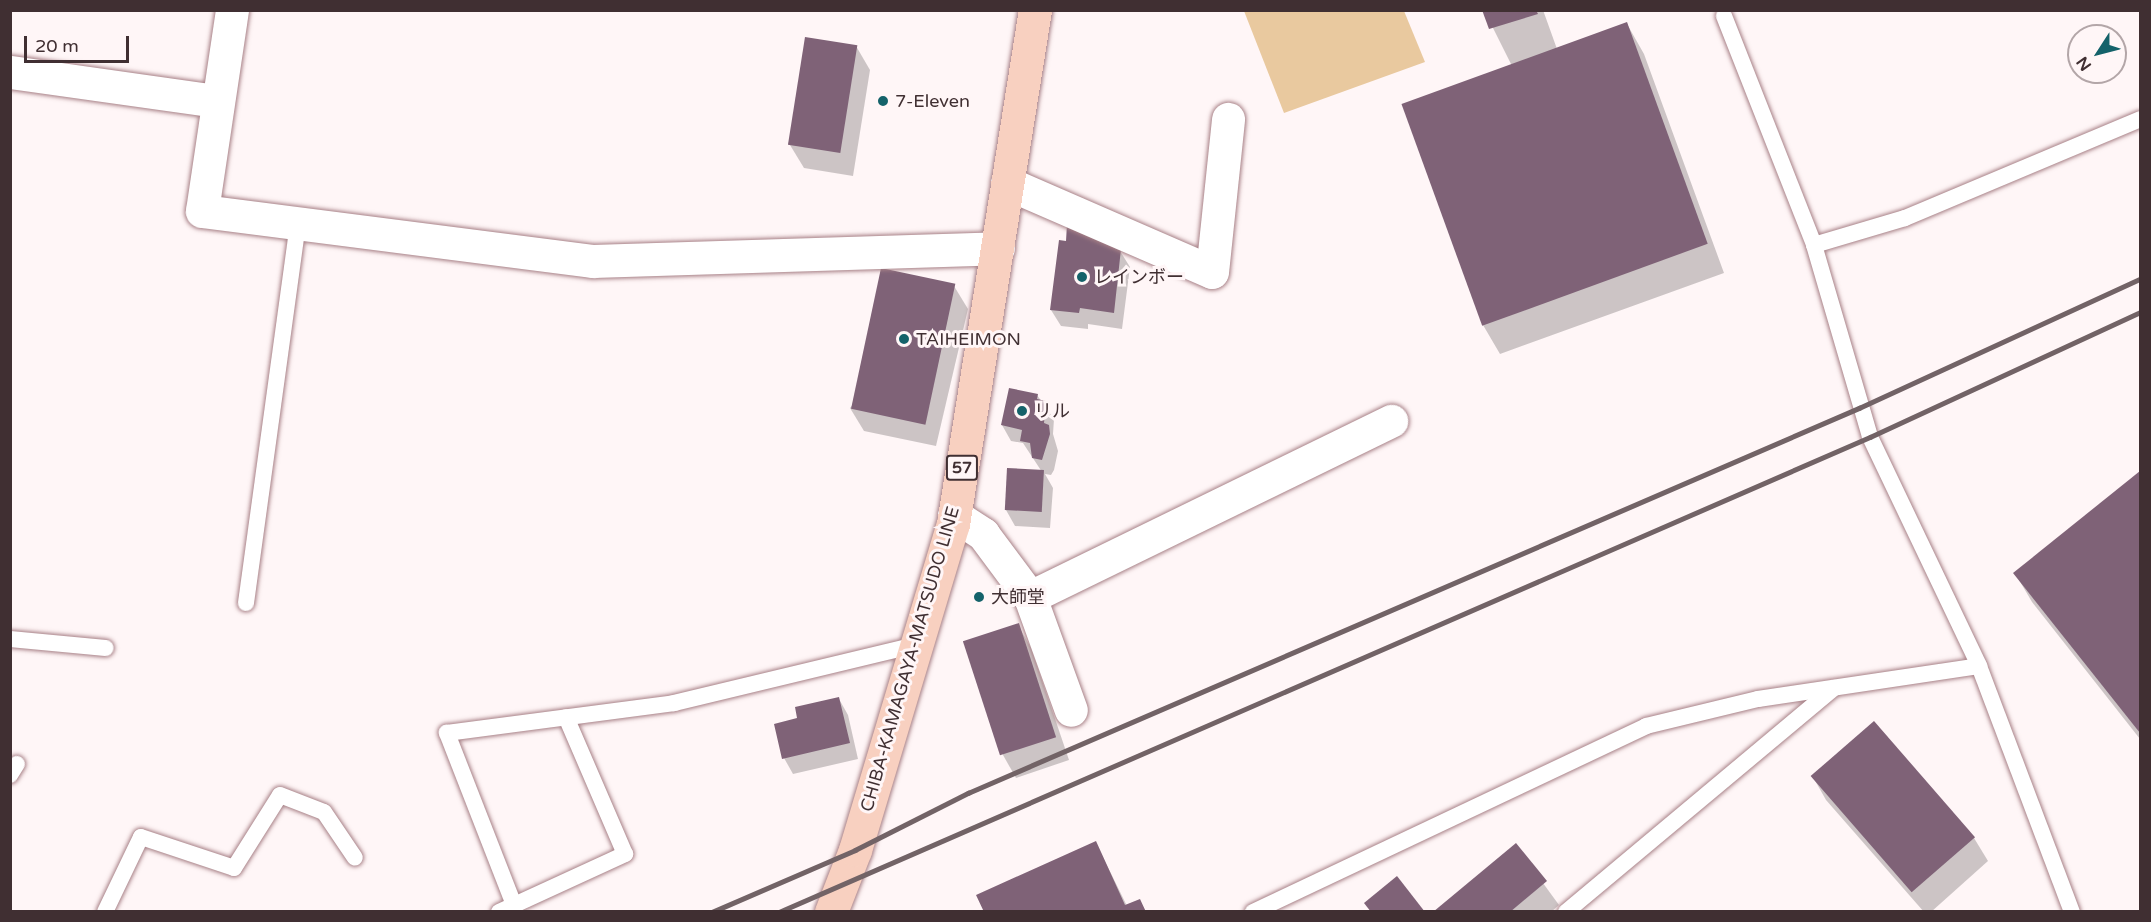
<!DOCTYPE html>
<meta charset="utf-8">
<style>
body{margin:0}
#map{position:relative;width:2151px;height:922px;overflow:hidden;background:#fff6f7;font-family:"Varela Round","Noto Sans JP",sans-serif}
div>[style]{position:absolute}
.green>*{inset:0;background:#e9c99f}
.shadow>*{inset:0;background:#0003}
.building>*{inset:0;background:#7f6277;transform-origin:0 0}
.roads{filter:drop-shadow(0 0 2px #a88187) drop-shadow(0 0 2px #a88187)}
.lane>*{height:16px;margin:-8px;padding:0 8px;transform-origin:8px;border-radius:8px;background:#fff}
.street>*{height:33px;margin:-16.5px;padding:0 16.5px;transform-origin:16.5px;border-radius:16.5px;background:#fff}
.primary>*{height:33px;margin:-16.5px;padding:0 16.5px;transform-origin:16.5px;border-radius:16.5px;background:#f8d0c0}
.rail>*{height:4.5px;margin:-2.25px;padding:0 2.25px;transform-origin:2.25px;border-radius:2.25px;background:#726366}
.dots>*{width:16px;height:16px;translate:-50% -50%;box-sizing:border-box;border:3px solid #fff6f7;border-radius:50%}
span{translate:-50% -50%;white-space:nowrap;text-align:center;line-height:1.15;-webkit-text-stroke:6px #fff6f7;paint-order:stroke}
.shield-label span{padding:2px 4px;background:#fff6f7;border:2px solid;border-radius:4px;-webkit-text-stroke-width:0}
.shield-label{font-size:16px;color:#402f32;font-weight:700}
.poi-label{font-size:18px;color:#402f32}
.left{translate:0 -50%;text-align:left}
.street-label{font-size:18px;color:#402f32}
.frame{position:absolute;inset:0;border:12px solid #402f32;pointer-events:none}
.north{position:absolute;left:2067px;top:24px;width:60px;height:60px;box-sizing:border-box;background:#fff6f7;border:2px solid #b3a6a8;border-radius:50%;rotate:234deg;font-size:16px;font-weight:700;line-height:24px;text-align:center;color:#402f32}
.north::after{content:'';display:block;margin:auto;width:21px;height:27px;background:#14626a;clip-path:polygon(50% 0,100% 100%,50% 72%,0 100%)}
.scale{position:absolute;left:24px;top:36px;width:105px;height:27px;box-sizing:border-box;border:3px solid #402f32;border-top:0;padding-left:8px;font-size:18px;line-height:21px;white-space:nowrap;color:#402f32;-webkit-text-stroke:4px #fff6f7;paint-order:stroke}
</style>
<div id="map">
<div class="green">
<i style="clip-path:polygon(1244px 11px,1404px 11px,1425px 62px,1284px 113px)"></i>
</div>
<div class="shadow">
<i style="clip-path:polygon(1484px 10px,1543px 10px,1557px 49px,1627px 24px,1644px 54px,1724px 273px,1500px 354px,1483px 325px,1512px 66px)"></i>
<i style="clip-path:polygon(856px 46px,870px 70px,853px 176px,804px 168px,790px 145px)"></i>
<i style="clip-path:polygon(1120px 251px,1130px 267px,1122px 329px,1088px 324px,1088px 329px,1061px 326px,1051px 310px)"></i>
<i style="clip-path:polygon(954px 286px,968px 309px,936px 446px,864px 431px,850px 408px)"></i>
<i style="clip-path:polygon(1037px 395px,1054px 419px,1053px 434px,1058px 451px,1054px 470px,1051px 475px,1045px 474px,1053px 488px,1050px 528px,1015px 526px,1006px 510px,1042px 472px,1023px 443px,1011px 441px,1002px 425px)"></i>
<i style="clip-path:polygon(2140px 473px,2140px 739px,2032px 602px,2015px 573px)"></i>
<i style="clip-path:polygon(1018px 625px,1031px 648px,1069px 760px,1016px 778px,1003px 755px,965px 643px)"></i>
<i style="clip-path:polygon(839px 699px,848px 715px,858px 759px,793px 774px,784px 758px,799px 720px)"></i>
<i style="clip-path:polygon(1813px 777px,1974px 838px,1988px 861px,1931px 912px,1924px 912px,1826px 800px)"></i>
<i style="clip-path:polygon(1096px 843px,1127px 906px,1140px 901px,1146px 912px,986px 912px)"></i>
<i style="clip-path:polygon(1516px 846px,1559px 905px,1551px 912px,1435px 912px)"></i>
</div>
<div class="building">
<i style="clip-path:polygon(1482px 10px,1536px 10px,1538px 14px,1489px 29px)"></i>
<i style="left:1627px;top:22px;width:236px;height:240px;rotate:70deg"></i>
<i style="left:805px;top:37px;width:53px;height:109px;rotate:9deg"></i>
<i style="clip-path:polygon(1067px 224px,1121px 249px,1114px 313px,1080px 308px,1079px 313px,1050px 310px,1059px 240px,1066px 241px)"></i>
<i style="left:881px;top:268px;width:76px;height:144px;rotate:12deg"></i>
<i style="clip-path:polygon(1009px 388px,1038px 394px,1037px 399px,1046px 401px,1044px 423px,1049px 425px,1050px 434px,1042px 460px,1032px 458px,1030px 443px,1020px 441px,1022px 430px,1001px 425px)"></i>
<i style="left:1007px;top:468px;width:37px;height:42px;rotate:3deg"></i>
<i style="clip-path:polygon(2140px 471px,2140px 733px,2013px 573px)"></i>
<i style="left:1019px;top:623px;width:120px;height:59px;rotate:72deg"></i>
<i style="clip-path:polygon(839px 697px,850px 743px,782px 759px,774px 724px,797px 718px,795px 707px)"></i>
<i style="left:1874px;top:721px;width:154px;height:84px;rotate:49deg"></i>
<i style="clip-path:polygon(1096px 841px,1125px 905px,1140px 899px,1146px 912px,984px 912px,976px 895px)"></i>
<i style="clip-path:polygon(1516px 843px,1547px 881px,1510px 912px,1433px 912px)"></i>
<i style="clip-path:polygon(1397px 876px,1425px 912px,1371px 912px,1364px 903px)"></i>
</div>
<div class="roads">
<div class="lane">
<i style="left:1724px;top:16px;width:246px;rotate:68.5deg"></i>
<i style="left:1814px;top:245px;width:200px;rotate:73.7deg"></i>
<i style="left:1870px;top:437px;width:254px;rotate:64.5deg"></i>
<i style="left:1979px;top:666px;width:263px;rotate:69.3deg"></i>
<i style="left:1814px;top:245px;width:95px;rotate:-16.5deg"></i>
<i style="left:1905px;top:218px;width:255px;rotate:-22.8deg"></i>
<i style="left:246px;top:603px;width:384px;rotate:-82.2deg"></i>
<i style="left:10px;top:639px;width:96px;rotate:5.4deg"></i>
<i style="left:10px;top:775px;width:13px;rotate:-58deg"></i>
<i style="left:514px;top:905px;width:185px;rotate:-111.3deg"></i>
<i style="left:447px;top:733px;width:229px;rotate:-7.5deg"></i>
<i style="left:674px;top:703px;width:249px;rotate:-13.5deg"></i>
<i style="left:105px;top:912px;width:83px;rotate:-64.4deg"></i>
<i style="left:141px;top:837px;width:98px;rotate:18.4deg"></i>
<i style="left:234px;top:868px;width:86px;rotate:-57.8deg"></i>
<i style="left:280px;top:795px;width:47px;rotate:21.1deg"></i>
<i style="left:324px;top:812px;width:55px;rotate:56deg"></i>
<i style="left:499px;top:912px;width:139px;rotate:-24.7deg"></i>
<i style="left:625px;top:854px;width:149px;rotate:-113.3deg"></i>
<i style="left:1253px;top:912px;width:435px;rotate:-25.3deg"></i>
<i style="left:1646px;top:726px;width:115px;rotate:-13.6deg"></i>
<i style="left:1758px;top:699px;width:223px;rotate:-8.5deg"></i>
<i style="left:1566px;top:912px;width:349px;rotate:-39.9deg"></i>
</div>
<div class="street">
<i style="left:232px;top:10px;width:203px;rotate:98.5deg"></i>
<i style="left:202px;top:211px;width:394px;rotate:7.3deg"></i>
<i style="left:593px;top:261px;width:405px;rotate:-1.8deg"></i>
<i style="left:10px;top:72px;width:208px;rotate:8deg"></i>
<i style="left:1007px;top:183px;width:223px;rotate:23.5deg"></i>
<i style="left:1212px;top:272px;width:154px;rotate:-84deg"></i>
<i style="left:954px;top:515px;width:35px;rotate:33deg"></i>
<i style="left:983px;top:534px;width:79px;rotate:53.3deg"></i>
<i style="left:1030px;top:597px;width:120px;rotate:70.1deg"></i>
<i style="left:1030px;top:597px;width:402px;rotate:-26deg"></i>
</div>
<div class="primary">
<i style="left:831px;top:912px;width:66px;rotate:-68.8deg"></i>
<i style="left:855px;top:850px;width:340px;rotate:-73.3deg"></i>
<i style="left:953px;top:524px;width:520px;rotate:-80.94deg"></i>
</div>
</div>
<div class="rail">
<i style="left:712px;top:912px;width:156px;rotate:-23.4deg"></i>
<i style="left:855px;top:850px;width:127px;rotate:-26.8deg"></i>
<i style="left:968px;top:793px;width:971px;rotate:-23.37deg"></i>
<i style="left:1859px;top:408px;width:309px;rotate:-24.7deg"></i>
<i style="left:779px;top:912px;width:1190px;rotate:-23.53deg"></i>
<i style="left:1870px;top:437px;width:298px;rotate:-24.8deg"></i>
</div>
<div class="dots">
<i style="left:883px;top:101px;background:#14626a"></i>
<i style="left:1082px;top:277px;background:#14626a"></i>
<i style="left:904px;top:339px;background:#14626a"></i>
<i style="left:1022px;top:411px;background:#14626a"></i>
<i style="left:979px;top:597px;background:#14626a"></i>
</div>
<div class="shield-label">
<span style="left:962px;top:468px">57</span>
</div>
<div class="poi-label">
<span class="left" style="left:895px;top:101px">7-Eleven</span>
<span class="left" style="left:1094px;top:277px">レインボー</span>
<span class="left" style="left:916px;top:339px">TAIHEIMON</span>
<span class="left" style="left:1034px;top:411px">リル</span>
<span class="left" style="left:991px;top:597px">大師堂</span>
</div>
<div class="street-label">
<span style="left:910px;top:659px;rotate:-74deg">CHIBA-KAMAGAYA-MATSUDO LINE</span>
</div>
<div class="frame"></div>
<div class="north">N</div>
<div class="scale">20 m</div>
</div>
